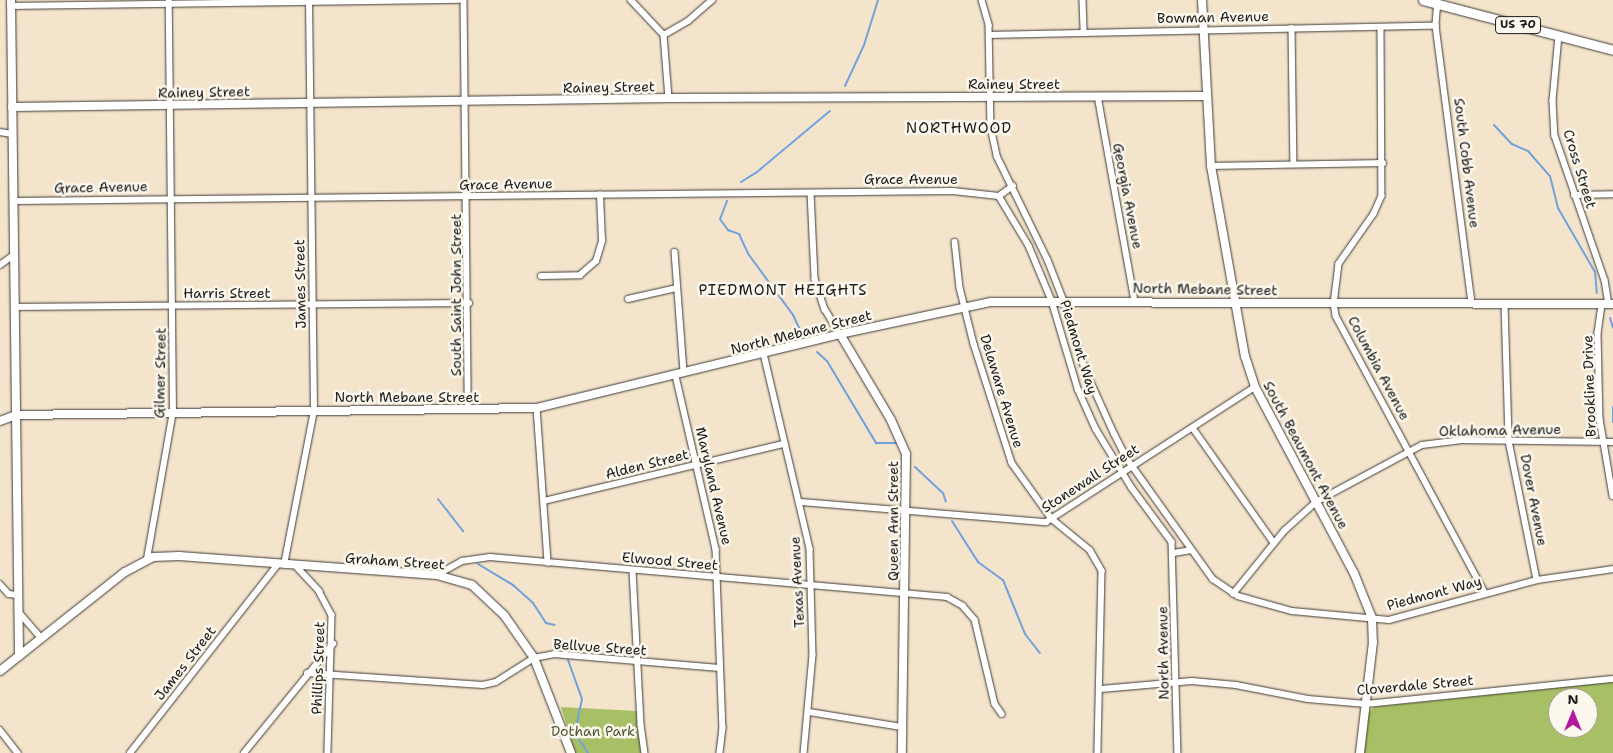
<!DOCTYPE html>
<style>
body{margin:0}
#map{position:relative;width:1613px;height:753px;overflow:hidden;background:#f5e4cc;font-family:"Shantell Sans",sans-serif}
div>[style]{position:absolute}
.green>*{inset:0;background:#a8c065}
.stream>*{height:2px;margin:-1px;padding:0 1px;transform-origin:1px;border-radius:1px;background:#72a1db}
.roads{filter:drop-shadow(0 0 1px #3d3a36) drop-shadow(0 0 1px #3d3a36)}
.street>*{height:5.5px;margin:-2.75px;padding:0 2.75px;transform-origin:2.75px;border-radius:2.75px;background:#fff}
.secondary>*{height:8px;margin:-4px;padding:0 4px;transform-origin:4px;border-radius:4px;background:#fff}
.primary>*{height:9px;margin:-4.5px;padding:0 4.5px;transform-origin:4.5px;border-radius:4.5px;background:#fff}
span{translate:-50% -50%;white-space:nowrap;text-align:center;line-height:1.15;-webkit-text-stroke:5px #fbf7ec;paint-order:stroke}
.shield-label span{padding:1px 4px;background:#fbf7ec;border:1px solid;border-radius:4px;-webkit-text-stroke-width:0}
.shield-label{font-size:12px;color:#1c1c1c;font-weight:700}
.street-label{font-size:14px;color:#1c1c1c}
.park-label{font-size:14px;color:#4d5536}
.neighbourhood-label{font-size:15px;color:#1c1c1c;letter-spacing:1px}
.north{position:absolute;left:1548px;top:688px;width:50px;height:50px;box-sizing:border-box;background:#fbf7ec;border:1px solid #a29f99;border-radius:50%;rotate:0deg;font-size:14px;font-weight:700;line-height:20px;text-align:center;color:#1c1c1c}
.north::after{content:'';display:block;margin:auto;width:18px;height:22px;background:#b5179e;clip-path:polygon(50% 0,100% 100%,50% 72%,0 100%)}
</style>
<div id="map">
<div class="green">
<i style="clip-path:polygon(evenodd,1613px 682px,1613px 753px,1363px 753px,1367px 714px,1374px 707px,1613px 682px,1558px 698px,1588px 698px,1588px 728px,1558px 728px,1558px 698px)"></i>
<i style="clip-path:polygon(561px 707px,637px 711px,644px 753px,575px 753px)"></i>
</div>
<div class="stream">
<i style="left:845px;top:86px;width:45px;rotate:-65.1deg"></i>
<i style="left:864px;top:45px;width:47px;rotate:-72.7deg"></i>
<i style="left:1494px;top:125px;width:26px;rotate:47deg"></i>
<i style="left:1512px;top:144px;width:17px;rotate:24deg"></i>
<i style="left:1528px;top:151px;width:33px;rotate:49deg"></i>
<i style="left:1550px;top:176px;width:33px;rotate:76deg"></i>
<i style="left:1558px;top:208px;width:74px;rotate:60deg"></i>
<i style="left:1595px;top:272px;width:21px;rotate:85deg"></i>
<i style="left:741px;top:182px;width:19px;rotate:-32deg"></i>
<i style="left:757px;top:172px;width:95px;rotate:-39.9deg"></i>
<i style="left:727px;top:201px;width:19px;rotate:111deg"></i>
<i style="left:720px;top:219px;width:14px;rotate:54deg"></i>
<i style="left:728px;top:230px;width:12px;rotate:20deg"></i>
<i style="left:739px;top:234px;width:23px;rotate:65deg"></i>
<i style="left:749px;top:255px;width:74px;rotate:53.7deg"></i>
<i style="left:793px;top:315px;width:21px;rotate:65deg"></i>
<i style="left:1610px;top:318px;width:10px;rotate:73deg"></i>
<i style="left:817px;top:352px;width:13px;rotate:42deg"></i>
<i style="left:827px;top:361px;width:96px;rotate:59.1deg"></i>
<i style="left:876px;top:443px;width:20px"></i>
<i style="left:1613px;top:407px;width:15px;rotate:90deg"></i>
<i style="left:915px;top:467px;width:38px;rotate:43deg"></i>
<i style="left:943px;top:493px;width:9px;rotate:72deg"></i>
<i style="left:438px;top:499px;width:41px;rotate:52deg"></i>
<i style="left:952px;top:521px;width:49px;rotate:57.6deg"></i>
<i style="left:978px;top:562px;width:31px;rotate:36deg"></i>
<i style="left:1003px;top:580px;width:58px;rotate:67.8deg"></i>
<i style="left:1025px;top:634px;width:24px;rotate:52deg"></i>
<i style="left:478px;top:564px;width:41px;rotate:31deg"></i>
<i style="left:513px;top:585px;width:27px;rotate:42deg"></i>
<i style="left:533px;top:603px;width:24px;rotate:57deg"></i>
<i style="left:546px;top:623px;width:9px;rotate:13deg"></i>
<i style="left:568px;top:660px;width:41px;rotate:70.3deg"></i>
<i style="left:582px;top:699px;width:35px;rotate:102deg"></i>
<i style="left:575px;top:733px;width:24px;rotate:57deg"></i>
</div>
<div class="roads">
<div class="street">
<i style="left:464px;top:0;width:409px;rotate:89.4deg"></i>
<i style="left:631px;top:0;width:48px;rotate:46.7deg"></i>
<i style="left:664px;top:35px;width:63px;rotate:85.5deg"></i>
<i style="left:982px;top:0;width:26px;rotate:74deg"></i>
<i style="left:989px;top:25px;width:102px;rotate:88.9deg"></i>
<i style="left:991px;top:127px;width:30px;rotate:78deg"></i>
<i style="left:997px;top:156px;width:116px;rotate:63.9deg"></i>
<i style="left:1048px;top:260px;width:44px;rotate:68.7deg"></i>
<i style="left:1064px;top:301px;width:71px;rotate:72.8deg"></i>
<i style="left:1085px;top:369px;width:72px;rotate:65.6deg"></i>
<i style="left:1115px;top:435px;width:25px;rotate:63deg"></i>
<i style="left:1126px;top:457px;width:150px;rotate:54.5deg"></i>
<i style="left:1213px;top:579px;width:30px;rotate:34deg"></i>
<i style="left:1238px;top:596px;width:56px;rotate:15.5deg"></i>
<i style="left:1292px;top:611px;width:97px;rotate:5.3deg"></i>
<i style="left:1389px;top:620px;width:153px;rotate:-15.1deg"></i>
<i style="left:1537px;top:580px;width:77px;rotate:-8.2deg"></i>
<i style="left:1083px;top:0;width:33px;rotate:88deg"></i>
<i style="left:1438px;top:1px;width:25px;rotate:95deg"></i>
<i style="left:1436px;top:26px;width:280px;rotate:82.6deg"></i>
<i style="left:11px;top:6px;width:448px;rotate:-0.8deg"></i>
<i style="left:1292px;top:28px;width:136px;rotate:89.2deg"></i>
<i style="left:1381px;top:28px;width:168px;rotate:89.7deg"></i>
<i style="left:1382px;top:196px;width:20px;rotate:114deg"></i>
<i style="left:1374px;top:214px;width:61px;rotate:125deg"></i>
<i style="left:1339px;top:264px;width:39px;rotate:97deg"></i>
<i style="left:1334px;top:303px;width:13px;rotate:81deg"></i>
<i style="left:1336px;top:316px;width:315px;rotate:61.7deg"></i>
<i style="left:664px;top:35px;width:28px;rotate:-30deg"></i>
<i style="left:688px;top:21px;width:32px;rotate:-41deg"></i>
<i style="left:990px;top:35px;width:446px;rotate:-1.2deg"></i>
<i style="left:1559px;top:36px;width:65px;rotate:95.3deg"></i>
<i style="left:1553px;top:101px;width:35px;rotate:87deg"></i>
<i style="left:1555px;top:136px;width:152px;rotate:70.9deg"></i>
<i style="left:1605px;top:280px;width:24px;rotate:81deg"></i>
<i style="left:1098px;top:96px;width:208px;rotate:79.8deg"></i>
<i style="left:0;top:132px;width:12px;rotate:9deg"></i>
<i style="left:1211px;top:166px;width:172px;rotate:-1deg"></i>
<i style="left:811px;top:193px;width:86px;rotate:87.3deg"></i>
<i style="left:815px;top:279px;width:32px;rotate:72deg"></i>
<i style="left:825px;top:309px;width:29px;rotate:59deg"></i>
<i style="left:1574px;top:195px;width:39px;rotate:-1deg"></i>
<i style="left:999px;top:196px;width:58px;rotate:59deg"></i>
<i style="left:1029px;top:246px;width:60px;rotate:67.3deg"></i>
<i style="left:1052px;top:301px;width:92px;rotate:73.5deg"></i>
<i style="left:1078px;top:389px;width:44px;rotate:65.8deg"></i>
<i style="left:1096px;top:429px;width:69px;rotate:58.6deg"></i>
<i style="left:1132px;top:488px;width:67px;rotate:53.5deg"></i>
<i style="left:1172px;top:542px;width:211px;rotate:88.4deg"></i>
<i style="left:999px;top:196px;width:17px;rotate:-36deg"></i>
<i style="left:14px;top:201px;width:939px;rotate:-0.61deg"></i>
<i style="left:953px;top:191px;width:46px;rotate:6.2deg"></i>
<i style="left:955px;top:242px;width:46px;rotate:83.8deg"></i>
<i style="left:960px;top:288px;width:58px;rotate:76deg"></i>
<i style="left:974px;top:344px;width:125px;rotate:72.3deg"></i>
<i style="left:1012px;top:463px;width:69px;rotate:54.5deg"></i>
<i style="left:1052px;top:519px;width:49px;rotate:39.2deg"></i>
<i style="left:1090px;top:550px;width:24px;rotate:60deg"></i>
<i style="left:1102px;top:571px;width:182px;rotate:91.3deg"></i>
<i style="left:675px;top:252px;width:120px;rotate:85.7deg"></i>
<i style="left:0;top:265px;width:17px;rotate:-36deg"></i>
<i style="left:541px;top:276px;width:39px;rotate:-1deg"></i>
<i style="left:580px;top:275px;width:21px;rotate:-41deg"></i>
<i style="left:596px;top:261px;width:21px;rotate:-73deg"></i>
<i style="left:602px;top:241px;width:46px;rotate:-92.5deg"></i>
<i style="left:628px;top:299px;width:50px;rotate:-12.7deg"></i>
<i style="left:1505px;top:304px;width:137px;rotate:88.3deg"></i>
<i style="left:1509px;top:441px;width:142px;rotate:78.6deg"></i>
<i style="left:1602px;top:305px;width:28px;rotate:98deg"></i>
<i style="left:1598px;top:333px;width:86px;rotate:88.7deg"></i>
<i style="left:1600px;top:419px;width:78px;rotate:80.4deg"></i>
<i style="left:14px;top:307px;width:455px;rotate:-0.5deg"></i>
<i style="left:764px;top:354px;width:200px;rotate:76.7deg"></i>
<i style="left:810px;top:549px;width:106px;rotate:88.4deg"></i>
<i style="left:813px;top:655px;width:98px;rotate:95.2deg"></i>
<i style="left:676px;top:376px;width:178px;rotate:77deg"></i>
<i style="left:716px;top:549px;width:179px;rotate:87.8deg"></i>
<i style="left:723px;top:728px;width:25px;rotate:97deg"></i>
<i style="left:537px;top:408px;width:155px;rotate:85.9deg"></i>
<i style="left:1193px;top:428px;width:141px;rotate:54.8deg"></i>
<i style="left:544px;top:501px;width:247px;rotate:-13.4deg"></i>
<i style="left:801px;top:502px;width:246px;rotate:4.7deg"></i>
<i style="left:1046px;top:522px;width:249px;rotate:-32.9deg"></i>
<i style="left:1174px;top:553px;width:17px;rotate:-10deg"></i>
<i style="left:147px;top:559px;width:149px;rotate:-80deg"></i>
<i style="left:173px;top:412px;width:412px;rotate:-90.6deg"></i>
<i style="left:284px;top:565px;width:158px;rotate:-79deg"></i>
<i style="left:314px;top:410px;width:410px;rotate:-90.7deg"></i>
<i style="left:297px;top:567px;width:33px;rotate:47deg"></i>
<i style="left:319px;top:591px;width:27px;rotate:62deg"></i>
<i style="left:332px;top:615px;width:138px;rotate:91.7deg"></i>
<i style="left:633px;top:571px;width:154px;rotate:87deg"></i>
<i style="left:641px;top:725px;width:28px;rotate:82deg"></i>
<i style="left:437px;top:575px;width:29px;rotate:-29deg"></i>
<i style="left:462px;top:561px;width:28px;rotate:-8deg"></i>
<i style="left:490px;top:557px;width:459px;rotate:5deg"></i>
<i style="left:947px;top:597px;width:18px;rotate:29deg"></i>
<i style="left:963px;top:606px;width:18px;rotate:49deg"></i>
<i style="left:975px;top:620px;width:86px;rotate:76.6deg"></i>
<i style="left:995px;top:704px;width:12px;rotate:55deg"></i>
<i style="left:0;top:584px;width:13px;rotate:48deg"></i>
<i style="left:9px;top:594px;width:8px;rotate:7deg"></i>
<i style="left:1233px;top:594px;width:81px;rotate:-51deg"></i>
<i style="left:1284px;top:531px;width:43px;rotate:-42.2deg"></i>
<i style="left:1316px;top:502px;width:120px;rotate:-28.3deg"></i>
<i style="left:1422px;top:445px;width:38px;rotate:-7deg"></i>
<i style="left:1460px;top:440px;width:153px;rotate:0.7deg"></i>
<i style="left:18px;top:611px;width:35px;rotate:49deg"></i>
<i style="left:307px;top:673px;width:176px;rotate:3.9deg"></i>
<i style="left:483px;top:685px;width:13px;rotate:-13deg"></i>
<i style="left:496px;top:682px;width:45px;rotate:-32.3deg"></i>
<i style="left:534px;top:658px;width:20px;rotate:-11deg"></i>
<i style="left:554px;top:654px;width:166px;rotate:4.8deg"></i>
<i style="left:1101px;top:689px;width:91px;rotate:-5deg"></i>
<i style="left:1192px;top:681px;width:44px;rotate:5.2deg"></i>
<i style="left:1236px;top:685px;width:73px;rotate:11deg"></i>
<i style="left:1308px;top:699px;width:58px;rotate:4.9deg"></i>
<i style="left:1366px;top:704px;width:248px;rotate:-5.8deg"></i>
<i style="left:809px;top:712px;width:94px;rotate:9.2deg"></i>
<i style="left:0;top:730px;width:29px;rotate:52deg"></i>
<i style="left:130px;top:753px;width:240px;rotate:-51.9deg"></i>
<i style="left:244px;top:753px;width:141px;rotate:-50.8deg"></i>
</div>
<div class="secondary">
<i style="left:11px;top:0;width:656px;rotate:89.3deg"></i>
<i style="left:1202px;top:0;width:166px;rotate:86.9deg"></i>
<i style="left:1211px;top:166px;width:193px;rotate:79.9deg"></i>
<i style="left:1245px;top:356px;width:33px;rotate:72deg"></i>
<i style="left:1255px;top:387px;width:211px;rotate:62deg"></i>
<i style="left:1354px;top:573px;width:48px;rotate:68.2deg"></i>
<i style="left:1372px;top:618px;width:24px;rotate:88deg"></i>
<i style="left:1373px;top:642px;width:112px;rotate:96.7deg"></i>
<i style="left:12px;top:107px;width:657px;rotate:-0.78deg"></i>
<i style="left:669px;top:98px;width:536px;rotate:-0.21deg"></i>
<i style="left:840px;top:334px;width:100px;rotate:59.3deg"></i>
<i style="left:891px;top:420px;width:37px;rotate:66deg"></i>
<i style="left:906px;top:454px;width:299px;rotate:90.8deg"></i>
<i style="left:0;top:421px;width:17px;rotate:-21deg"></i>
<i style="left:16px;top:415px;width:521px;rotate:-0.77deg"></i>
<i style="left:537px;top:408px;width:312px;rotate:-13.7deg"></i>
<i style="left:840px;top:334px;width:154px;rotate:-12deg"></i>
<i style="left:991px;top:302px;width:622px;rotate:0.18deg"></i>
<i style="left:0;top:671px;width:159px;rotate:-38.4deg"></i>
<i style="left:125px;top:572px;width:32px;rotate:-28deg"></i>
<i style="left:153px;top:557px;width:26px;rotate:-2deg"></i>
<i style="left:179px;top:556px;width:259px;rotate:4.2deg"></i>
<i style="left:437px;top:575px;width:36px;rotate:16deg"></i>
<i style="left:472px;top:585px;width:44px;rotate:43.2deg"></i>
<i style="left:504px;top:615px;width:52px;rotate:55.1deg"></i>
<i style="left:534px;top:658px;width:102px;rotate:68.7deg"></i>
</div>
<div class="primary">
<i style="left:1423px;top:0;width:196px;rotate:14.7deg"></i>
</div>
</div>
<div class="shield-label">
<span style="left:1518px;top:25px">US 70</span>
</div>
<div class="street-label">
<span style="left:1213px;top:17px;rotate:-1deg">Bowman Avenue</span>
<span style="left:1014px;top:84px">Rainey Street</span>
<span style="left:609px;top:87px;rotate:-1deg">Rainey Street</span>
<span style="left:204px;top:92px;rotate:-1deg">Rainey Street</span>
<span style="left:1467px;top:163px;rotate:83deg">South Cobb Avenue</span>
<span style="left:1580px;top:169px;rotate:73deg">Cross Street</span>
<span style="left:911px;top:179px">Grace Avenue</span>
<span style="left:506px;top:184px;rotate:-1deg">Grace Avenue</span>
<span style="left:101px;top:187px;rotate:-1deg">Grace Avenue</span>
<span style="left:1128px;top:196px;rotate:79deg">Georgia Avenue</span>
<span style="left:300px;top:284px;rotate:-91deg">James Street</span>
<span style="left:1205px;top:289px;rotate:1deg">North Mebane Street</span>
<span style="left:227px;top:293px">Harris Street</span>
<span style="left:456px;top:295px;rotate:-90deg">South Saint John Street</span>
<span style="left:801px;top:332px;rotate:-14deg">North Mebane Street</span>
<span style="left:1079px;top:347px;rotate:73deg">Piedmont Way</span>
<span style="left:1379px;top:368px;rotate:62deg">Columbia Avenue</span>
<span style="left:160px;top:373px;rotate:-89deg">Gilmer Street</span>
<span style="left:1589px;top:386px;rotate:-92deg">Brookline Drive</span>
<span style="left:1002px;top:391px;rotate:73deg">Delaware Avenue</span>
<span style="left:407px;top:397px">North Mebane Street</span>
<span style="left:1500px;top:430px;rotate:-1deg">Oklahoma Avenue</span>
<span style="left:1306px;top:455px;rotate:62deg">South Beaumont Avenue</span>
<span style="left:647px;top:464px;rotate:-14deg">Alden Street</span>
<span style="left:1090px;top:478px;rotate:-33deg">Stonewall Street</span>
<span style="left:714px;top:486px;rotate:77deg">Maryland Avenue</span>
<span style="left:1534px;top:500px;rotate:79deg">Dover Avenue</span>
<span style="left:893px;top:521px;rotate:-90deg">Queen Ann Street</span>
<span style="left:395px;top:561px;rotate:4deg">Graham Street</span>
<span style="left:670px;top:561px;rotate:5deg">Elwood Street</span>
<span style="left:797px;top:582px;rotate:-93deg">Texas Avenue</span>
<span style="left:1434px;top:593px;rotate:-15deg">Piedmont Way</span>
<span style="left:600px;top:647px;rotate:4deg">Bellvue Street</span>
<span style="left:1163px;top:653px;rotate:-91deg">North Avenue</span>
<span style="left:185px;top:663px;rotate:-52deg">James Street</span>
<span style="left:318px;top:668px;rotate:-88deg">Phillips Street</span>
<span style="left:1415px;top:685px;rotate:-5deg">Cloverdale Street</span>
</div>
<div class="park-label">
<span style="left:593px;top:731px">Dothan Park</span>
</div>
<div class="neighbourhood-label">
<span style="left:959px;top:129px">NORTHWOOD</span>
<span style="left:783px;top:291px">PIEDMONT HEIGHTS</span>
</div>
<div class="north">N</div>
</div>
